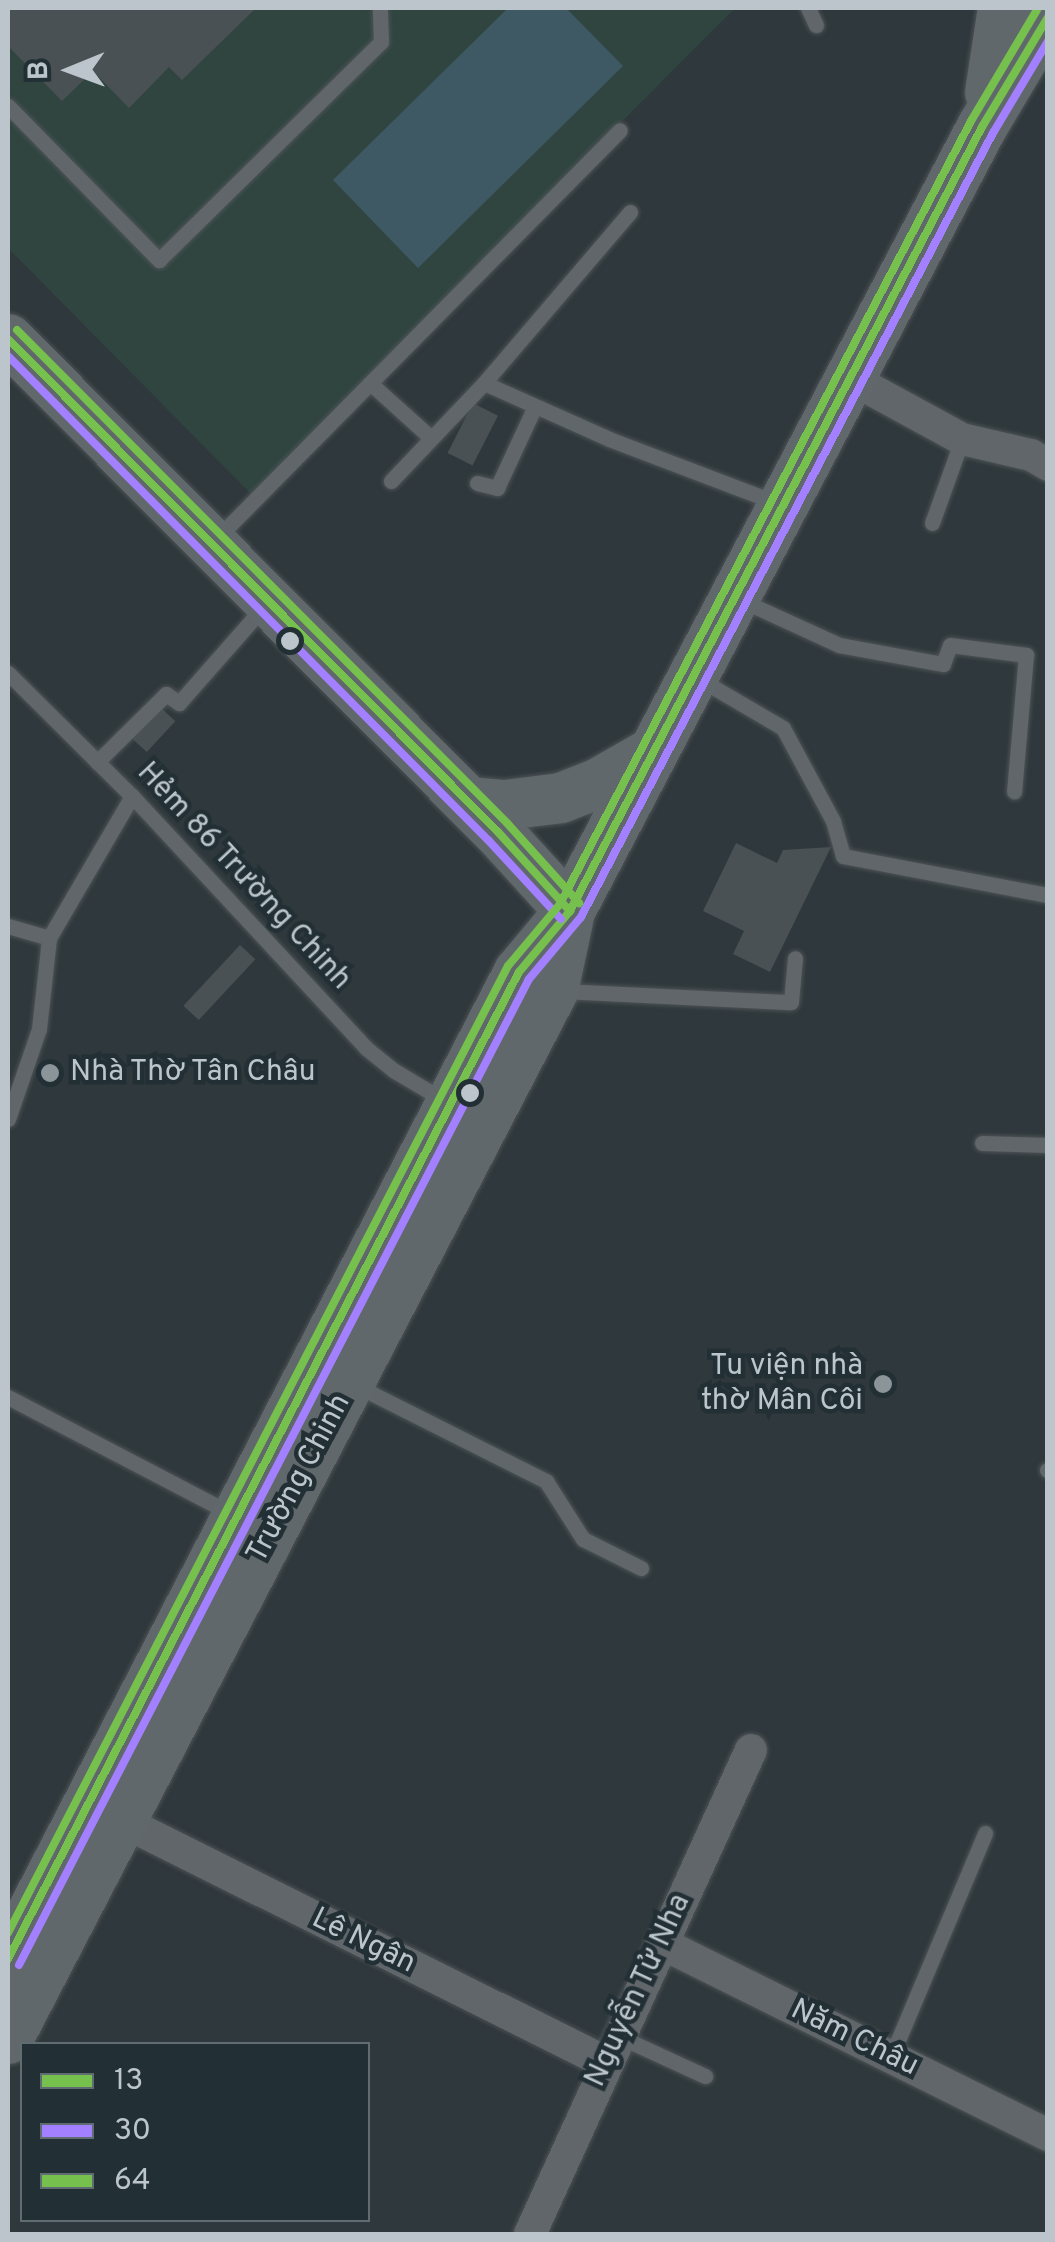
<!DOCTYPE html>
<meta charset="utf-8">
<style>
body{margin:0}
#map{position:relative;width:1055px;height:2242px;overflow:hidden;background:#2f383c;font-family:Overpass,sans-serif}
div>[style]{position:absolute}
.green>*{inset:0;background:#304540}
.water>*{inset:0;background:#3f5964}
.building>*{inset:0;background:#4a5154;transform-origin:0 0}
.roads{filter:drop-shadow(0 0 2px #4d5356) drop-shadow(0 0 2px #4d5356)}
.service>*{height:15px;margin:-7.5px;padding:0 7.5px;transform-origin:7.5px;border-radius:7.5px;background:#60666a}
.minor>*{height:32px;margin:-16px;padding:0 16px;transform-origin:16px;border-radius:16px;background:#60666a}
.primary>*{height:50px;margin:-25px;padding:0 25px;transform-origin:25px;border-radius:25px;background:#61686b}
.bus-1>*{height:8px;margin:-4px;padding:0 4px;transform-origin:4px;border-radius:4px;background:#76c04d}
.bus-2>*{height:8px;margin:-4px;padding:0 4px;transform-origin:4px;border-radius:4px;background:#a380ff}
.bus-3>*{height:8px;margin:-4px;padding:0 4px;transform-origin:4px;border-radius:4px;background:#76c04d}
.dots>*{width:28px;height:28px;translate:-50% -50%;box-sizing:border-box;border:5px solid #223036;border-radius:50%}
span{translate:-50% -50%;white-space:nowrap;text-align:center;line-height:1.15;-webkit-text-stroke:9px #223036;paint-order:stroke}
.street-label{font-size:30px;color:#bbc5cb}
.poi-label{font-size:30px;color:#bbc5cb}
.left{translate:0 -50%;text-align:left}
.right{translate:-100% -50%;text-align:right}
.frame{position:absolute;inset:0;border:10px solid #bbc5cb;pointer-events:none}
.legend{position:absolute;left:20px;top:2042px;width:350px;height:180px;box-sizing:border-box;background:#223036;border:2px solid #5f6c72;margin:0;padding:12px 18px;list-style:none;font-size:30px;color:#bbc5cb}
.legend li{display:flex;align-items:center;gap:20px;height:50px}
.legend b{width:50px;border:2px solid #5f6c72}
.north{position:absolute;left:20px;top:20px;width:100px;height:100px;-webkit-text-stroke:8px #223036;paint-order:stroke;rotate:269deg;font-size:28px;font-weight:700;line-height:40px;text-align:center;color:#bbc5cb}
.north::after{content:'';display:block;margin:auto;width:35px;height:45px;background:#bbc5cb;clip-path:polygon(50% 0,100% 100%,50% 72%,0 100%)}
</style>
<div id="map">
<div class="green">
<i style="clip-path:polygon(8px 8px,735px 8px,251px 494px,8px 248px)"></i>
</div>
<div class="water">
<i style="clip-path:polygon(508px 8px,566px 8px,623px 66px,418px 268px,333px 180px)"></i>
</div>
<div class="building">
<i style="clip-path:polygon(8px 8px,256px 8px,182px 80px,169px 67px,129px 108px,93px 71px,62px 101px,8px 46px)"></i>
<i style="left:473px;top:403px;width:28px;height:56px;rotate:27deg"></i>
<i style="left:160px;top:707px;width:21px;height:42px;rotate:43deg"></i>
<i style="clip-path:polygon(736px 843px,777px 863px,783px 850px,831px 847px,770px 972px,733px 954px,744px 931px,703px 911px)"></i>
<i style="left:240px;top:945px;width:21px;height:83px;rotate:43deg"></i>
</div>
<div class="roads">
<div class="service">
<i style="left:808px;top:8px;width:19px;rotate:65deg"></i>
<i style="left:8px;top:106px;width:216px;rotate:45.6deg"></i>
<i style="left:159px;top:260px;width:311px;rotate:-44.5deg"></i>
<i style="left:381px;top:42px;width:34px;rotate:-92deg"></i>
<i style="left:370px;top:383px;width:82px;rotate:42deg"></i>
<i style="left:484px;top:383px;width:137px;rotate:24.1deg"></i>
<i style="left:609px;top:439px;width:178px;rotate:20.8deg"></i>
<i style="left:391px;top:481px;width:135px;rotate:-46.5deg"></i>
<i style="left:484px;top:383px;width:225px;rotate:-49.5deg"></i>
<i style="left:477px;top:483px;width:21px;rotate:14deg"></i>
<i style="left:497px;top:488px;width:90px;rotate:-65.1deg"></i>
<i style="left:932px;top:523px;width:89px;rotate:-70.3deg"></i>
<i style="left:217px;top:538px;width:573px;rotate:-45.35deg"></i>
<i style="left:743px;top:601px;width:106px;rotate:24.6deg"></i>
<i style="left:839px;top:645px;width:106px;rotate:10.4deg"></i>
<i style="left:943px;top:664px;width:20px;rotate:-70deg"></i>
<i style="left:950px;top:645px;width:77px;rotate:7.5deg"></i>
<i style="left:1026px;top:655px;width:137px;rotate:95deg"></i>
<i style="left:8px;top:673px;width:175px;rotate:44.8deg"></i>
<i style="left:132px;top:796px;width:344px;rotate:47.1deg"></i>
<i style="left:366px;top:1048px;width:35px;rotate:39deg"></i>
<i style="left:393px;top:1070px;width:63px;rotate:30.7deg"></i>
<i style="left:701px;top:680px;width:95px;rotate:30.3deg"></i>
<i style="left:783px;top:728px;width:106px;rotate:61.7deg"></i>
<i style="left:833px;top:821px;width:36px;rotate:74deg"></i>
<i style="left:843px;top:856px;width:209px;rotate:10.8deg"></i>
<i style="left:97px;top:762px;width:97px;rotate:-44.6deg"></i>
<i style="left:166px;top:694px;width:16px;rotate:35deg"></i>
<i style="left:179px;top:703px;width:130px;rotate:-48.7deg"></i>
<i style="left:8px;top:926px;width:43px;rotate:16.3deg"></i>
<i style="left:562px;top:991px;width:229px;rotate:2.8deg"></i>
<i style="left:791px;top:1002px;width:44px;rotate:-84.8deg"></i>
<i style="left:8px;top:1119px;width:95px;rotate:-71deg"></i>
<i style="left:39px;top:1029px;width:92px;rotate:-83.7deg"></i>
<i style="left:49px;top:938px;width:164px;rotate:-59.7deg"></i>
<i style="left:982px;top:1143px;width:66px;rotate:1.7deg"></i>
<i style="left:357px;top:1386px;width:212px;rotate:26.7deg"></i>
<i style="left:546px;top:1481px;width:69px;rotate:57.5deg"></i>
<i style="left:583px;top:1539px;width:65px;rotate:26.6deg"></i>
<i style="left:8px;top:1397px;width:253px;rotate:27.6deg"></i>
<i style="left:1047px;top:1470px;width:1px"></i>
<i style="left:618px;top:2036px;width:96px;rotate:24.7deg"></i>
<i style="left:891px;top:2057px;width:243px;rotate:-67.2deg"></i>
</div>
<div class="minor">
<i style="left:850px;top:378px;width:128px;rotate:28.6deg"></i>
<i style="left:962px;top:439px;width:71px;rotate:13.1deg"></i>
<i style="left:1031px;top:455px;width:20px;rotate:30deg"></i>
<i style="left:122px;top:1821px;width:540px;rotate:26.52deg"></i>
<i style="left:661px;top:1943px;width:432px;rotate:26.4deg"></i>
<i style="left:530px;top:2234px;width:532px;rotate:-65.46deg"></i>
</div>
<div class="primary">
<i style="left:990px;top:93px;width:86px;rotate:-81.3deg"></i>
<i style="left:8px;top:339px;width:695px;rotate:45.17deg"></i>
<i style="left:498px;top:832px;width:107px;rotate:47.7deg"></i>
<i style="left:468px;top:802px;width:37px;rotate:5deg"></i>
<i style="left:505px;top:805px;width:56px;rotate:-7.1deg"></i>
<i style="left:561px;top:798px;width:41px;rotate:-21.5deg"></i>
<i style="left:599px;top:783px;width:62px;rotate:-29.9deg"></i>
<i style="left:8px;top:1959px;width:1111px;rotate:-62.63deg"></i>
<i style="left:519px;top:972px;width:80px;rotate:-50.1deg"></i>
<i style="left:570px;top:911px;width:886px;rotate:-62.28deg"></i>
<i style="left:982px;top:127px;width:129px;rotate:-59.3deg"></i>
<i style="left:8px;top:2039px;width:1181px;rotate:-62.52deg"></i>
<i style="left:553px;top:991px;width:72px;rotate:-77.9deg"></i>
</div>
</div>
<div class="bus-1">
<i style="left:8px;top:339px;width:695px;rotate:45.17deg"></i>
<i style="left:498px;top:832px;width:107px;rotate:47.7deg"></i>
<i style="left:8px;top:1959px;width:1111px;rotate:-62.63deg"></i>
<i style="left:519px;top:972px;width:80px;rotate:-50.1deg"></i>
<i style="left:570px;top:911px;width:886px;rotate:-62.28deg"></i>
<i style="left:982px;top:127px;width:128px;rotate:-59deg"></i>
</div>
<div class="bus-2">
<i style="left:8px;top:356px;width:683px;rotate:45.24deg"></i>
<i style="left:489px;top:841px;width:106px;rotate:47.3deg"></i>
<i style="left:19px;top:1965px;width:1110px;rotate:-62.65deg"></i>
<i style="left:529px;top:979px;width:81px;rotate:-50deg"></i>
<i style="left:581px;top:917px;width:886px;rotate:-62.28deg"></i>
<i style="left:993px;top:133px;width:107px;rotate:-59.1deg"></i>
</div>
<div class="bus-3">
<i style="left:17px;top:330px;width:695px;rotate:45.17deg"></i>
<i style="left:507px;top:823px;width:108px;rotate:48deg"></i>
<i style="left:8px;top:1933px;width:1089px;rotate:-62.66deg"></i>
<i style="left:508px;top:966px;width:81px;rotate:-50deg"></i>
<i style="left:560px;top:904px;width:884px;rotate:-62.3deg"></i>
<i style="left:971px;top:121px;width:129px;rotate:-59.3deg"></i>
</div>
<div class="dots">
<i style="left:290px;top:641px;background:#bbc5cb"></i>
<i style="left:50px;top:1073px;background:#8a9499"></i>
<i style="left:470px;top:1093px;background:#bbc5cb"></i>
<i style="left:883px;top:1384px;background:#8a9499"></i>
</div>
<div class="street-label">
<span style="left:243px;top:877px;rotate:47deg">Hẻm 86 Trường Chinh</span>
<span style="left:300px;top:1479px;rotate:-62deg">Trường Chinh</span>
<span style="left:363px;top:1942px;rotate:26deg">Lê Ngân</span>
<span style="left:639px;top:1991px;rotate:-65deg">Nguyễn Tử Nha</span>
<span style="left:854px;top:2039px;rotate:26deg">Năm Châu</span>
</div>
<div class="poi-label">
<span class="left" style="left:70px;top:1073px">Nhà Thờ Tân Châu</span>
<span class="right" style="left:863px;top:1384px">Tu viện nhà<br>thờ Mân Côi</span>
</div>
<div class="frame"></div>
<ul class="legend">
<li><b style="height:12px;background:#76c04d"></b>13</li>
<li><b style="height:12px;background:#a380ff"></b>30</li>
<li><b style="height:12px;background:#76c04d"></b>64</li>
</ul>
<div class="north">B</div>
</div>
